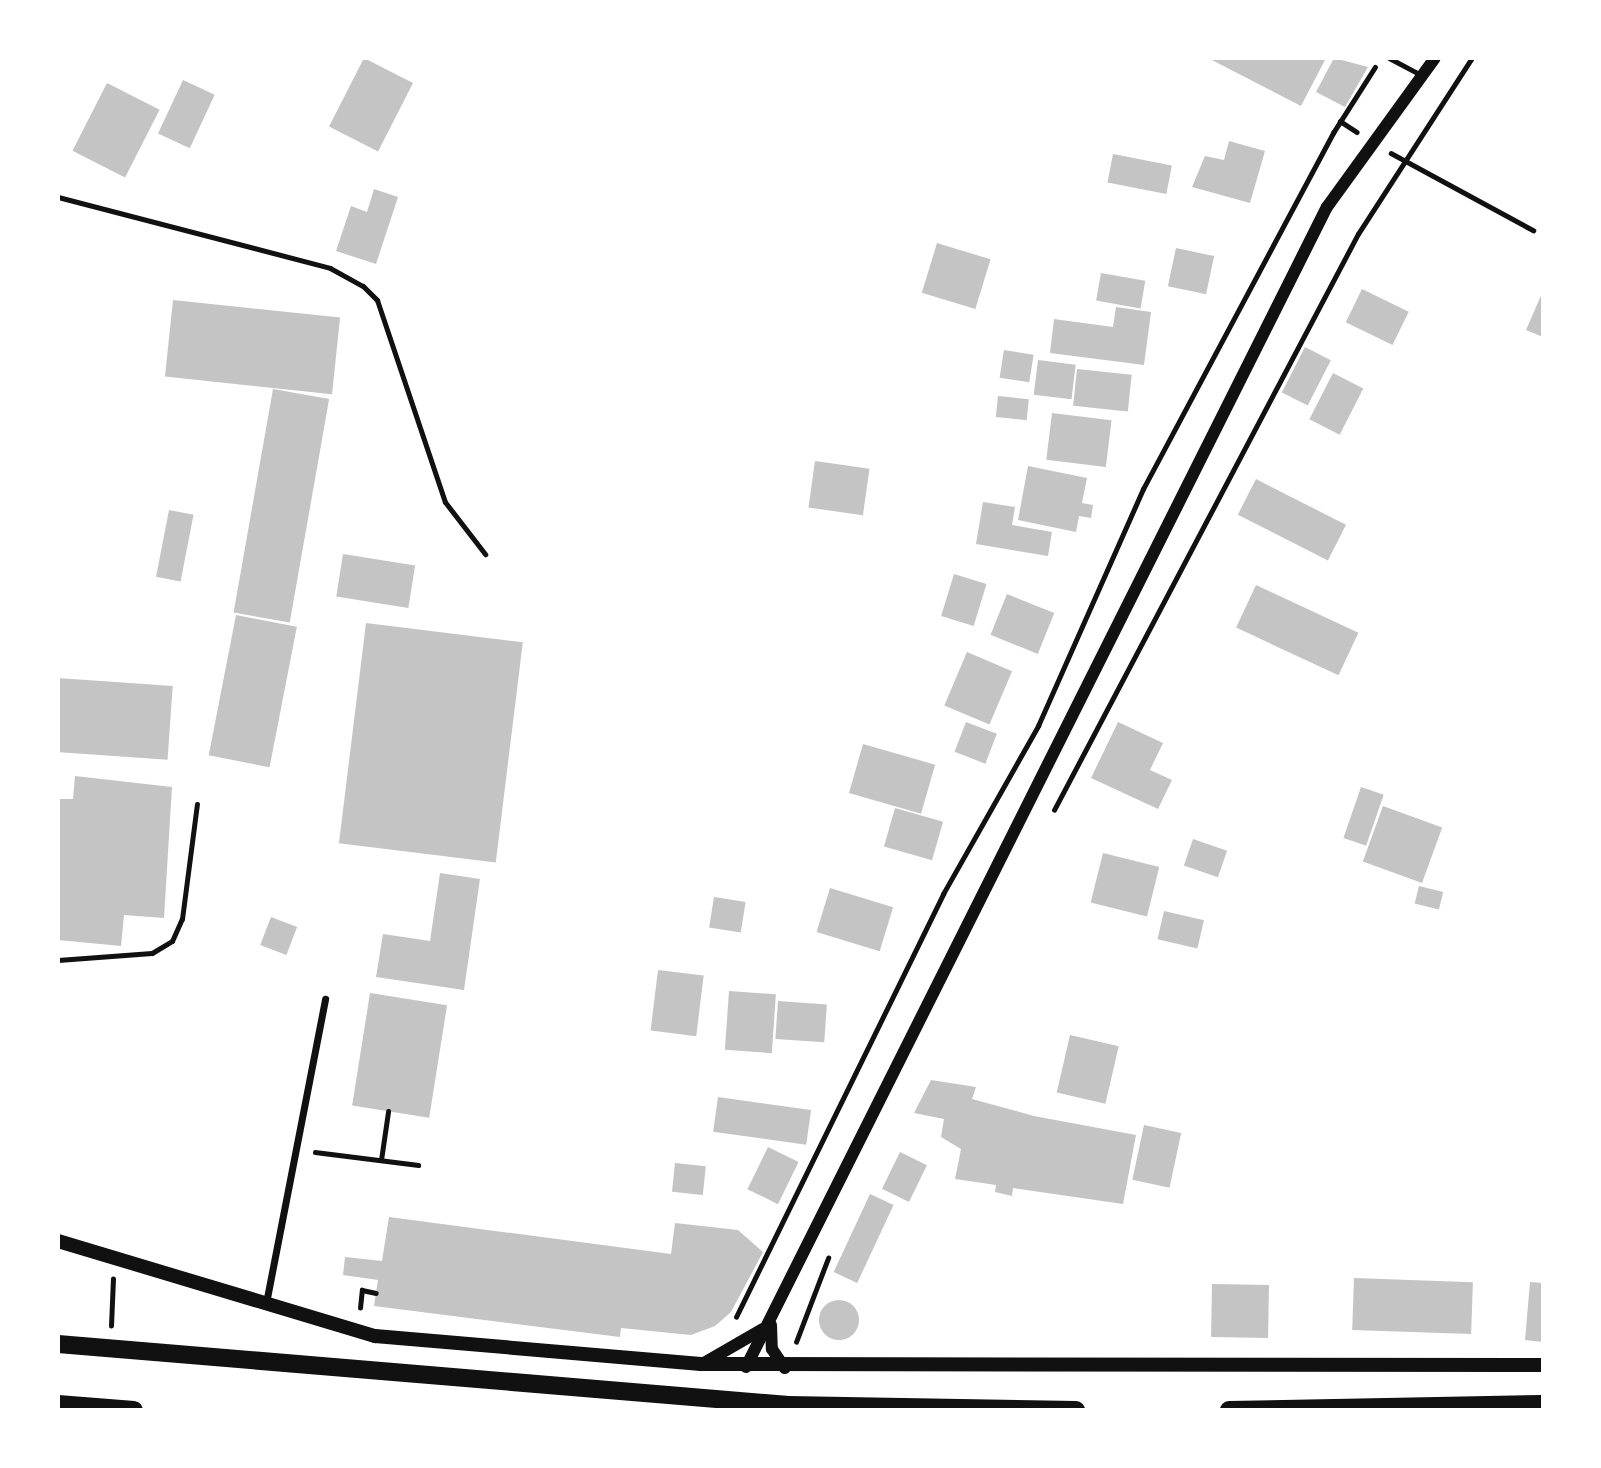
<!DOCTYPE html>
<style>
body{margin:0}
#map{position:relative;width:1601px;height:1468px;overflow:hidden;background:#fff;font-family:"Playfair Display",serif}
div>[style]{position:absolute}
.building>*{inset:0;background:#c4c4c4;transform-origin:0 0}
.round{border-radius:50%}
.path>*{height:4.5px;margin:-2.25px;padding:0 2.25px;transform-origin:2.25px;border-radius:2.25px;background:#111}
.service>*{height:5px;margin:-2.5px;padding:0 2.5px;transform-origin:2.5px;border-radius:2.5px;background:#111}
.minor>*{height:7px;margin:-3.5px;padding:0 3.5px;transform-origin:3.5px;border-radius:3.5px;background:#111}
.tertiary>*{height:12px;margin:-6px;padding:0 6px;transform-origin:6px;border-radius:6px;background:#111}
.secondary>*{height:14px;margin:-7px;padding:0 7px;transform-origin:7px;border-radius:7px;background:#111}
.primary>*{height:18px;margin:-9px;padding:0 9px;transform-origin:9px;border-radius:9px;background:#111}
span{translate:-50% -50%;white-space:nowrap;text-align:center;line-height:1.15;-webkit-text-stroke:6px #fff;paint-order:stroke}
.frame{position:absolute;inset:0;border:60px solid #fff;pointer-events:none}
</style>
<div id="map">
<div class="building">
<i style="left:364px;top:58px;width:55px;height:77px;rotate:27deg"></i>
<i style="clip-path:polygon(1208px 58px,1326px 58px,1301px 106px)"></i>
<i style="clip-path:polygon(1334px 58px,1368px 67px,1345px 107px,1316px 92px)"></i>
<i style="left:183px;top:80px;width:35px;height:59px;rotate:25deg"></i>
<i style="left:107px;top:83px;width:59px;height:76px;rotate:27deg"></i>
<i style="clip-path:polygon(1229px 141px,1265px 151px,1250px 203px,1192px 187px,1205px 156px,1224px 160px)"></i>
<i style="left:1113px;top:154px;width:60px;height:29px;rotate:11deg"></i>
<i style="clip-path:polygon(374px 189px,398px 197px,376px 264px,336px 251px,351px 206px,367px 212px)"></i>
<i style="left:937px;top:243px;width:56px;height:52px;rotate:17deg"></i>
<i style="left:1176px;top:248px;width:39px;height:39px;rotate:12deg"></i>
<i style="left:1101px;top:273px;width:45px;height:28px;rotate:10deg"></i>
<i style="left:1362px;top:289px;width:52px;height:37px;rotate:26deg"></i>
<i style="clip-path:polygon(1543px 291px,1543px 337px,1526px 330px)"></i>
<i style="left:173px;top:300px;width:168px;height:77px;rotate:6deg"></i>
<i style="clip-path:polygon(1116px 307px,1151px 312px,1144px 365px,1050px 353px,1054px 319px,1113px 327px)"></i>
<i style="left:1305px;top:347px;width:29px;height:51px;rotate:27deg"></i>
<i style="left:1004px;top:350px;width:30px;height:28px;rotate:9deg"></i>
<i style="left:1038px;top:360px;width:38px;height:35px;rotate:7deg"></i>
<i style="left:1077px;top:369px;width:55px;height:37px;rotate:6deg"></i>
<i style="left:1333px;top:373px;width:34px;height:52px;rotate:27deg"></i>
<i style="left:273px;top:389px;width:57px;height:227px;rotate:10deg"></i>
<i style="left:998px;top:396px;width:31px;height:21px;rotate:6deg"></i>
<i style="left:1052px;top:413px;width:60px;height:47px;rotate:7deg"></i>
<i style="left:815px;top:461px;width:55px;height:47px;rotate:8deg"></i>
<i style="clip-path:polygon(1028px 466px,1087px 478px,1082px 503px,1093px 505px,1091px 518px,1079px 516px,1076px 532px,1018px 520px)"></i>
<i style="left:1256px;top:479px;width:101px;height:40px;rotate:27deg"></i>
<i style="clip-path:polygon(983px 502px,1015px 507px,1012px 525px,1052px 532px,1048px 556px,976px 544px)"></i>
<i style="left:169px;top:510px;width:25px;height:68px;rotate:11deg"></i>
<i style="left:343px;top:554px;width:73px;height:43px;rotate:9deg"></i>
<i style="left:954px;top:574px;width:34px;height:44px;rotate:17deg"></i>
<i style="left:1256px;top:585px;width:113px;height:47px;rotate:25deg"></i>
<i style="left:1007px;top:594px;width:51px;height:44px;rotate:22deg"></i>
<i style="left:236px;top:615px;width:62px;height:143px;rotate:11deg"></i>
<i style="left:366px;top:623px;width:158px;height:222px;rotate:7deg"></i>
<i style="left:967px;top:652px;width:49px;height:58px;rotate:23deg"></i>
<i style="left:58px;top:678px;width:115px;height:74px;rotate:4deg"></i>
<i style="left:966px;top:722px;width:33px;height:32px;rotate:21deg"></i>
<i style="clip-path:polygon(1118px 722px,1163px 743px,1150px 770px,1172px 780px,1158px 809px,1091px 778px)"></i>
<i style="left:863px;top:744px;width:75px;height:51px;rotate:16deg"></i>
<i style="clip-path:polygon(75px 776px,172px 787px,164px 918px,124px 915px,121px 946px,58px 940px,58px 799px,73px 799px)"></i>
<i style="left:1361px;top:787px;width:24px;height:54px;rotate:19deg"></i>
<i style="left:1383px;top:806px;width:63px;height:59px;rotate:20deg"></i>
<i style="left:895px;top:808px;width:50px;height:40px;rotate:16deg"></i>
<i style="left:1193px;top:839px;width:36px;height:28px;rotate:19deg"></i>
<i style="left:1103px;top:853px;width:58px;height:51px;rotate:14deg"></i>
<i style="clip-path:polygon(440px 873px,480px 879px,464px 990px,376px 977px,383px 934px,430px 941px)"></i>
<i style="left:1419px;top:886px;width:25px;height:18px;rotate:14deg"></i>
<i style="left:830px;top:888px;width:66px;height:46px;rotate:17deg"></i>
<i style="left:714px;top:897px;width:32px;height:31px;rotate:9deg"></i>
<i style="left:1164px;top:911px;width:41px;height:29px;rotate:13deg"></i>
<i style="left:271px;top:917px;width:28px;height:30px;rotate:21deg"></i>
<i style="left:658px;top:970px;width:46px;height:61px;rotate:7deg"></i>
<i style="left:729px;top:991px;width:47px;height:59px;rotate:4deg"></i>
<i style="left:370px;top:993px;width:78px;height:114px;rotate:9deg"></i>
<i style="left:778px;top:1001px;width:49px;height:38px;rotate:4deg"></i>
<i style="left:1070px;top:1035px;width:50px;height:59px;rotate:13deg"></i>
<i style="clip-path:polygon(931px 1080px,976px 1087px,972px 1099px,1034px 1116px,1136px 1135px,1123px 1204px,1013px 1188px,1012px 1196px,995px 1192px,996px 1185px,955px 1179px,961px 1149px,941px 1137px,944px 1119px,914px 1113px)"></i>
<i style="left:718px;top:1097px;width:94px;height:35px;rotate:8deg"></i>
<i style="left:1144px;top:1125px;width:38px;height:56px;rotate:12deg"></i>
<i style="left:768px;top:1147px;width:34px;height:47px;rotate:26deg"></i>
<i style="left:900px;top:1152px;width:30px;height:41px;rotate:26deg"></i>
<i style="left:675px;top:1163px;width:31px;height:29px;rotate:6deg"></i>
<i style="left:870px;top:1194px;width:26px;height:86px;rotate:25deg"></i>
<i style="clip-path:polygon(389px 1217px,671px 1254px,675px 1223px,738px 1230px,763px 1252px,731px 1312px,715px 1326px,691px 1335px,621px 1328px,620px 1337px,374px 1306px,378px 1280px,343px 1275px,345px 1257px,382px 1261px)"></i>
<i style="left:1354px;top:1278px;width:119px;height:52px;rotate:2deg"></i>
<i style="clip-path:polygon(1530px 1282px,1543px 1283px,1543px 1342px,1525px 1340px)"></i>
<i style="left:1212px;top:1284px;width:57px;height:53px;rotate:1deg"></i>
<i class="round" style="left:819px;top:1300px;width:40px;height:40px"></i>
</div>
<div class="path">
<i style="left:1340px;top:121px;width:20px;rotate:33deg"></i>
<i style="left:1391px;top:153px;width:162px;rotate:28.5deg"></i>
<i style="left:1054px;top:810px;width:651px;rotate:-62.18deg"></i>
<i style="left:1358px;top:234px;width:210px;rotate:-57.1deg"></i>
<i style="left:315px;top:1152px;width:104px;rotate:7.2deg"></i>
<i style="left:381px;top:1160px;width:49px;rotate:-81.7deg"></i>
<i style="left:360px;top:1308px;width:18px;rotate:-84deg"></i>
<i style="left:362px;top:1290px;width:14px;rotate:12deg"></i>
<i style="left:736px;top:1317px;width:471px;rotate:-63.9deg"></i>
<i style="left:943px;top:894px;width:193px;rotate:-60.5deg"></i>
<i style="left:1038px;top:726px;width:259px;rotate:-66.1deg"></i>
<i style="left:1143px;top:489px;width:404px;rotate:-61.9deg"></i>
<i style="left:1333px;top:133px;width:78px;rotate:-57.5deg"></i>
<i style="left:111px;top:1326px;width:47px;rotate:-87.6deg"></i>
<i style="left:796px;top:1342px;width:90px;rotate:-69.1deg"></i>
</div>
<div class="service">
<i style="left:1389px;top:58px;width:36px;rotate:28deg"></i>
<i style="left:58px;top:197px;width:281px;rotate:14.6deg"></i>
<i style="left:330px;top:268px;width:38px;rotate:29deg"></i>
<i style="left:363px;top:286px;width:20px;rotate:45deg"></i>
<i style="left:377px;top:300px;width:213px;rotate:71.4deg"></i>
<i style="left:445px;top:502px;width:66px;rotate:52.4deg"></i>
<i style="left:58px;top:960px;width:94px;rotate:-4.3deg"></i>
<i style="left:152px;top:953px;width:23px;rotate:-31deg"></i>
<i style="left:172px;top:941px;width:24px;rotate:-66deg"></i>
<i style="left:182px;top:919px;width:116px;rotate:-82.6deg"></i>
</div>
<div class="minor">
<i style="left:266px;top:1303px;width:310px;rotate:-79deg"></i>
</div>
<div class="tertiary">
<i style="left:771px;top:1325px;width:24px;rotate:88deg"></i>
<i style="left:772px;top:1349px;width:23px;rotate:56deg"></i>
<i style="left:704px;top:1363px;width:68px;rotate:-30deg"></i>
<i style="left:746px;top:1367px;width:1297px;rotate:-63.4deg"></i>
<i style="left:1327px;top:207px;width:184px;rotate:-54.1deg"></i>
</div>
<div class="secondary">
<i style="left:58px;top:1241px;width:331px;rotate:16.7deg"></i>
<i style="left:375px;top:1336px;width:327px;rotate:4.9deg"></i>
<i style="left:701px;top:1364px;width:842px;rotate:0.07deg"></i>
</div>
<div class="primary">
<i style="left:58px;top:1344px;width:733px;rotate:4.78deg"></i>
<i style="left:788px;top:1405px;width:288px;rotate:1deg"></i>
<i style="left:58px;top:1404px;width:76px;rotate:4.5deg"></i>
<i style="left:1229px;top:1410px;width:314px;rotate:-1.1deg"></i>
</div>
<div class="frame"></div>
</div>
